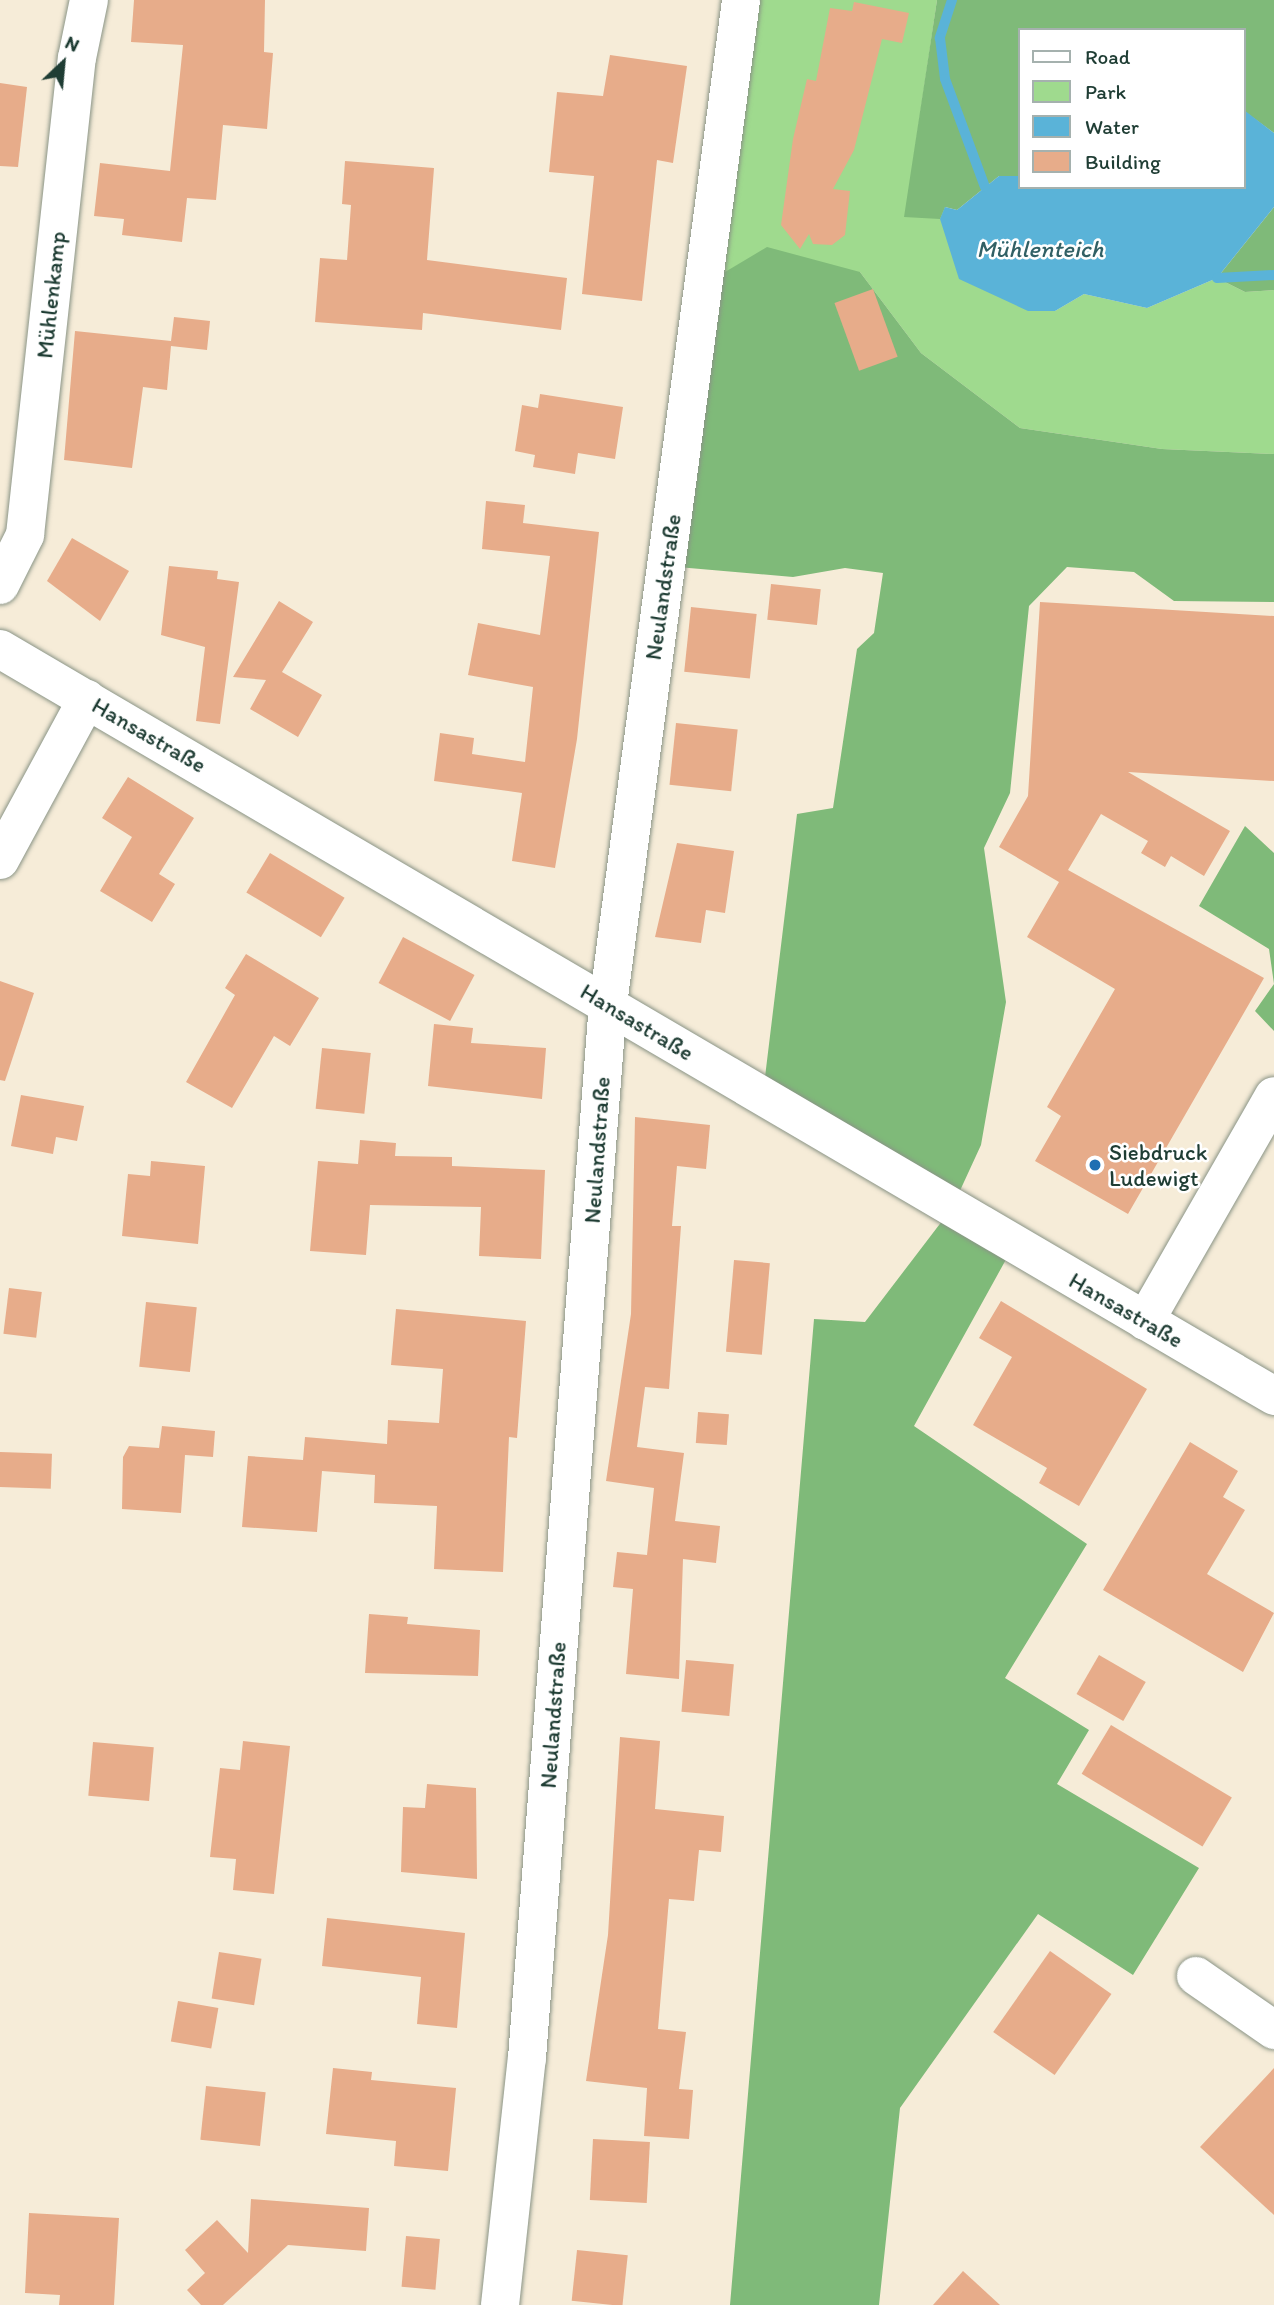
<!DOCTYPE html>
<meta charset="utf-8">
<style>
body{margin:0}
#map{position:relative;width:1274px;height:2305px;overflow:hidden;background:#f6ecd8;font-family:Itim,sans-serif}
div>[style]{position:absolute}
.green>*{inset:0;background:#9fda8e}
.forest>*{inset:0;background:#7fba79}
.water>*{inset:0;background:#5ab3d8}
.stream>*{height:10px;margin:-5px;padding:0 5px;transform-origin:5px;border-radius:5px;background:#5ab3d8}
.building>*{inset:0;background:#e7ac8a;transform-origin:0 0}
.roads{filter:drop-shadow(0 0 2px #8a9486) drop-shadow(0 0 2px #8a9486)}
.minor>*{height:38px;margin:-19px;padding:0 19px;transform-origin:19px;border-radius:19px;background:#fff}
.dots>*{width:19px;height:19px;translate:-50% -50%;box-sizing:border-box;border:4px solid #fff;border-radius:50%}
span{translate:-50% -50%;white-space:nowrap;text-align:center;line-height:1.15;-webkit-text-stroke:5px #fff;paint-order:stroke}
.street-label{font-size:23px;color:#1f3d34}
.poi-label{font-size:23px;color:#1f3d34}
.left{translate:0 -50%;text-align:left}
.water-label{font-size:24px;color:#316065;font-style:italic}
.legend{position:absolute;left:1018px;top:28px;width:228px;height:161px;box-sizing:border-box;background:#fff;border:2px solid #a5b1ae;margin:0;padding:9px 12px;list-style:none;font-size:21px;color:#1f3d34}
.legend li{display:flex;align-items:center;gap:14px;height:35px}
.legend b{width:35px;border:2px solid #a5b1ae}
.north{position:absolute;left:28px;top:28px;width:70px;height:70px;-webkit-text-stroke:5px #fff;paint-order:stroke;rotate:26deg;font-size:19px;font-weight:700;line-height:28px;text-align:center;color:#1f3d34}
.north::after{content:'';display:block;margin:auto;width:24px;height:32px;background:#1f3d34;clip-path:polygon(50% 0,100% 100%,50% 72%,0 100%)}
</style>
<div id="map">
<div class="green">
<i style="clip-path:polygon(749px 0,937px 0,905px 217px,945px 207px,1055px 311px,1084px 294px,1147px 308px,1217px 278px,1245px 292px,1274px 290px,1274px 454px,1162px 449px,1020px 428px,921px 353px,860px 272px,720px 275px)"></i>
</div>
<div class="forest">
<i style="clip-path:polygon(937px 0,1274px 0,1274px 133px,1244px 111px,1244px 30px,1020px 30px,1020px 176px,999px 176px,957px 210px,945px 207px,940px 219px,904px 217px)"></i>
<i style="clip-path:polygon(1274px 207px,1274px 290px,1245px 292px,1217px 278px)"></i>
<i style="clip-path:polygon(767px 247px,860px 272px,921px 353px,1020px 428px,1162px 449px,1274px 454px,1274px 602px,1174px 601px,1134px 572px,1067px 567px,1029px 606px,1010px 793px,984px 848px,1006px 1002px,981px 1145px,952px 1208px,1014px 1245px,914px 1426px,1087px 1544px,1005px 1678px,1089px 1730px,1057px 1784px,1199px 1868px,1133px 1975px,1038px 1914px,900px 2108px,879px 2305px,730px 2305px,814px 1319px,865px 1322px,952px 1208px,765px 1077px,797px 814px,833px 808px,857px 649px,874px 633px,883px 573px,845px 568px,793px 577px,666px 566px,720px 275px)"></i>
<i style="clip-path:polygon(1245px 826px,1274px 853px,1274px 1031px,1255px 1011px,1274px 984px,1269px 949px,1199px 906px)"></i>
</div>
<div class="water">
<i style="clip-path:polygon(1244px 110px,1274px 133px,1274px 207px,1217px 278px,1147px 308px,1084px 294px,1055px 311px,1028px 311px,959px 279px,940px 219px,945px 207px,957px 210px,999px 176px,1020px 176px,1020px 187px,1244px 187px)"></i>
</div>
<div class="stream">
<i style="left:952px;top:0;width:40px;rotate:108deg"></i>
<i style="left:940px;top:38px;width:41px;rotate:83deg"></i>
<i style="left:945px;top:79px;width:115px;rotate:69.7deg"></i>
<i style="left:1217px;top:278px;width:57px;rotate:-3deg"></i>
</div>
<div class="building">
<i style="clip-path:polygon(134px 0,265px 0,264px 52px,273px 53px,267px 129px,223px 125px,216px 200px,187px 198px,182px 242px,122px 235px,124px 219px,94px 216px,100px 163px,170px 171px,183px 45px,131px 42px)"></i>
<i style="clip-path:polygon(854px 2px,909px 13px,902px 43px,882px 39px,854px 150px,833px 189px,850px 191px,845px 235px,832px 245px,813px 244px,809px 234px,800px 249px,781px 225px,793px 139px,807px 79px,816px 81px,830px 8px,852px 11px)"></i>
<i style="clip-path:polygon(610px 55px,687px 66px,673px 163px,657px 160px,642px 301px,582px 294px,594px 176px,549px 172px,557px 92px,603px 96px)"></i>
<i style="clip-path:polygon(0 83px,27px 87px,18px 167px,0 166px)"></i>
<i style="clip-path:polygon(345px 161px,434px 168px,427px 260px,567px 278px,561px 330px,423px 313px,422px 330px,315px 322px,320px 258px,347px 260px,351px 205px,342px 204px)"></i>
<i style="left:873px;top:289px;width:72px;height:41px;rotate:70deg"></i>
<i style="clip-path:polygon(174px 317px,210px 321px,207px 350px,171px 346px,167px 390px,143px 387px,132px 468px,64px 460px,75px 331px,171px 341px)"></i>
<i style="clip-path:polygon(540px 394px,623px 407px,615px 459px,578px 453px,575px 474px,533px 467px,535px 455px,515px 451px,522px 405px,538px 408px)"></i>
<i style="clip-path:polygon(486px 501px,525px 505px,523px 523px,599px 532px,577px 739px,555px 868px,512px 861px,522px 793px,434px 781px,440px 733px,474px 738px,472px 754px,525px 762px,533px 687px,468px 675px,478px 623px,540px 635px,550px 556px,482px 549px)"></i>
<i style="clip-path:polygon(72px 538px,129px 571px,100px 621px,47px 581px)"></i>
<i style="clip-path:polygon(169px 566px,218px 571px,217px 579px,239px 582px,220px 724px,196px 721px,205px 647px,161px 635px)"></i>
<i style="left:771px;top:584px;width:50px;height:36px;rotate:6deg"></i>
<i style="clip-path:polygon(279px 601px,313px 622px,282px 672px,322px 695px,298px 737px,250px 709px,266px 680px,233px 677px)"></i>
<i style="clip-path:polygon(1040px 602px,1274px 616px,1274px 781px,1128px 772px,1230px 831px,1204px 876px,1171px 856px,1165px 867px,1141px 853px,1148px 841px,1101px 814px,1068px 870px,1264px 978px,1128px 1214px,1035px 1161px,1061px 1116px,1047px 1107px,1115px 989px,1027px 937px,1059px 882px,999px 847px,1028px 796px)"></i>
<i style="left:691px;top:607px;width:66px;height:65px;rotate:6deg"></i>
<i style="left:676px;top:723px;width:62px;height:62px;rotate:6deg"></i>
<i style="clip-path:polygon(128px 777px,194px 818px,159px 874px,175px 884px,152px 922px,100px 891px,132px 837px,102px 818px)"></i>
<i style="clip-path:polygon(677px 843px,734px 851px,725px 913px,706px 910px,701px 943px,655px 937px)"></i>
<i style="left:270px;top:853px;width:87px;height:46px;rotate:31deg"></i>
<i style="left:403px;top:937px;width:81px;height:52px;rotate:28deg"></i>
<i style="clip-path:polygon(246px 954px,319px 998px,290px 1046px,274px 1036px,232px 1108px,186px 1082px,235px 995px,225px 988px)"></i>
<i style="clip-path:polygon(0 981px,34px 993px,5px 1081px,0 1080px)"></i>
<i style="clip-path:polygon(434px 1024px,473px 1028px,471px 1043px,546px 1048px,542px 1099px,428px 1086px)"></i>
<i style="left:322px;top:1048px;width:49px;height:61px;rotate:6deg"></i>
<i style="clip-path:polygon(21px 1095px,84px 1106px,77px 1141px,56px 1137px,53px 1154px,11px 1146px)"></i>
<i style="clip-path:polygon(635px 1117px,710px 1125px,706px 1169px,677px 1166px,672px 1226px,681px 1226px,669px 1389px,645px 1387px,637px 1447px,684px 1453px,675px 1521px,720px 1526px,716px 1563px,683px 1559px,679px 1679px,626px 1674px,633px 1589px,613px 1587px,617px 1552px,647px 1555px,654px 1488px,606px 1481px,631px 1314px)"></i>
<i style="clip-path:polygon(360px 1140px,396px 1143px,395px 1156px,452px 1157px,452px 1166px,545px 1170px,541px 1259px,479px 1256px,481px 1207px,370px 1205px,366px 1255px,310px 1251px,318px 1161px,358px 1164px)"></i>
<i style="clip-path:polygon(151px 1161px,205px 1166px,198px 1244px,122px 1236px,128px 1174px,150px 1176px)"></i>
<i style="left:734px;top:1260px;width:36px;height:92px;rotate:5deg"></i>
<i style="left:9px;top:1288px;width:33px;height:46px;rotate:7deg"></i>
<i style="clip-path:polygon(1001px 1301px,1147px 1389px,1079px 1506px,1039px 1483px,1047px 1468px,973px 1425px,1012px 1357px,979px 1338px)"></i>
<i style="left:146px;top:1302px;width:51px;height:65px;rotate:6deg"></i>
<i style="clip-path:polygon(396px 1309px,526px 1321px,517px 1438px,509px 1437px,503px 1572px,434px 1569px,437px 1506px,374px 1503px,375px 1475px,322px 1471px,317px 1532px,242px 1527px,248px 1456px,303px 1460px,305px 1437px,387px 1444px,388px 1420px,439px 1423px,443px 1369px,391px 1365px)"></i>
<i style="left:698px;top:1412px;width:31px;height:31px;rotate:4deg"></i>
<i style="clip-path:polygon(162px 1426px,215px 1431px,213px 1457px,185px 1455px,181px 1513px,122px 1509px,123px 1457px,129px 1446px,159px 1448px)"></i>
<i style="clip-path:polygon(1190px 1442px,1238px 1471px,1223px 1497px,1245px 1510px,1207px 1574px,1274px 1613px,1243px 1672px,1103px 1590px)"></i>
<i style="left:0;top:1452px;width:52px;height:35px;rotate:2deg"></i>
<i style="clip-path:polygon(369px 1614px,408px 1617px,407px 1624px,480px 1630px,478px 1676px,365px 1673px)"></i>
<i style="left:1099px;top:1655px;width:54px;height:45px;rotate:30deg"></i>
<i style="left:686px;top:1660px;width:48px;height:52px;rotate:5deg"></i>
<i style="left:1111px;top:1725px;width:141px;height:57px;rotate:31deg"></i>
<i style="clip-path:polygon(620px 1737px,660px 1741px,655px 1809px,724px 1816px,721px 1852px,699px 1850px,694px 1901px,669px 1899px,658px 2029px,686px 2032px,679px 2089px,693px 2090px,689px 2139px,644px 2136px,647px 2088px,586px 2081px,608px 1935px)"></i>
<i style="clip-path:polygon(243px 1741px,290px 1746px,274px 1894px,233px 1890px,236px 1859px,210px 1857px,220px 1768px,240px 1770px)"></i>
<i style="left:93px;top:1742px;width:61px;height:54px;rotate:5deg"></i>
<i style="clip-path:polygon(427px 1784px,476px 1788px,477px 1879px,401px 1872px,403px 1807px,425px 1808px)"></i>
<i style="clip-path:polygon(327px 1918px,465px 1933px,457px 2028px,417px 2024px,421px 1977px,322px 1966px)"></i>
<i style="left:1050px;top:1951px;width:75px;height:99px;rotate:35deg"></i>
<i style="left:219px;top:1952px;width:43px;height:47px;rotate:9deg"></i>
<i style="left:178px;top:2001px;width:41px;height:41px;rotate:10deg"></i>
<i style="clip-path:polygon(333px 2068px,372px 2072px,371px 2080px,456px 2088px,448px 2171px,394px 2166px,396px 2141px,326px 2134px)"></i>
<i style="clip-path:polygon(1274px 2068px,1274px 2215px,1200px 2147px)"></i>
<i style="left:206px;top:2086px;width:60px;height:54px;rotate:6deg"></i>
<i style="left:593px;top:2139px;width:57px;height:61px;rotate:3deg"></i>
<i style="clip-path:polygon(251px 2199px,369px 2208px,366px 2251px,288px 2245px,223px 2305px,201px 2305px,187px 2290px,205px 2273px,185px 2250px,217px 2220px,248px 2253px)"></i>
<i style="clip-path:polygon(29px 2213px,119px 2218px,114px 2305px,59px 2305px,60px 2295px,25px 2293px)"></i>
<i style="left:406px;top:2236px;width:34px;height:51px;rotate:5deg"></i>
<i style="left:577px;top:2250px;width:51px;height:51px;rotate:6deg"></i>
<i style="clip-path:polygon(963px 2271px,1000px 2305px,933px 2305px)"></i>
</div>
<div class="roads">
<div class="minor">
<i style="left:0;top:585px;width:56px;rotate:-63.4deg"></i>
<i style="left:25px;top:535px;width:480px;rotate:-83.8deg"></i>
<i style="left:77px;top:58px;width:59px;rotate:-78.3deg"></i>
<i style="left:0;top:649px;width:1477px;rotate:30.38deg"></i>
<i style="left:0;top:860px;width:183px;rotate:-61.6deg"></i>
<i style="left:1145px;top:1321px;width:259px;rotate:-60.2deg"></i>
<i style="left:1196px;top:1976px;width:95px;rotate:34.7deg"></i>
<i style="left:500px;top:2305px;width:248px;rotate:-83.8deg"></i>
<i style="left:527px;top:2058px;width:1057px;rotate:-85.61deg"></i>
<i style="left:608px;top:1004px;width:1013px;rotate:-82.45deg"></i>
</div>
</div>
<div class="dots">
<i style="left:1095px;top:1165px;background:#1f6fb2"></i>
</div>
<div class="street-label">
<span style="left:51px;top:295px;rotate:-84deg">Mühlenkamp</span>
<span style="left:663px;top:587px;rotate:-82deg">Neulandstraße</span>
<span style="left:149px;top:735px;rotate:30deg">Hansastraße</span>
<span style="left:637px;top:1022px;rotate:31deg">Hansastraße</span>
<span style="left:597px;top:1150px;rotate:-86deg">Neulandstraße</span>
<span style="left:1126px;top:1310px;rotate:30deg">Hansastraße</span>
<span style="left:553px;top:1715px;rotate:-86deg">Neulandstraße</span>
</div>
<div class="poi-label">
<span class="left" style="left:1109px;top:1165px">Siebdruck<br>Ludewigt</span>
</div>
<div class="water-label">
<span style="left:1040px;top:249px">Mühlenteich</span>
</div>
<ul class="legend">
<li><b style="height:9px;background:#fff"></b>Road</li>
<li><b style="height:19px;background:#9fda8e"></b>Park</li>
<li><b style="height:19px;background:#5ab3d8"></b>Water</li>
<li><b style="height:19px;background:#e7ac8a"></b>Building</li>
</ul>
<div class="north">N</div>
</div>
